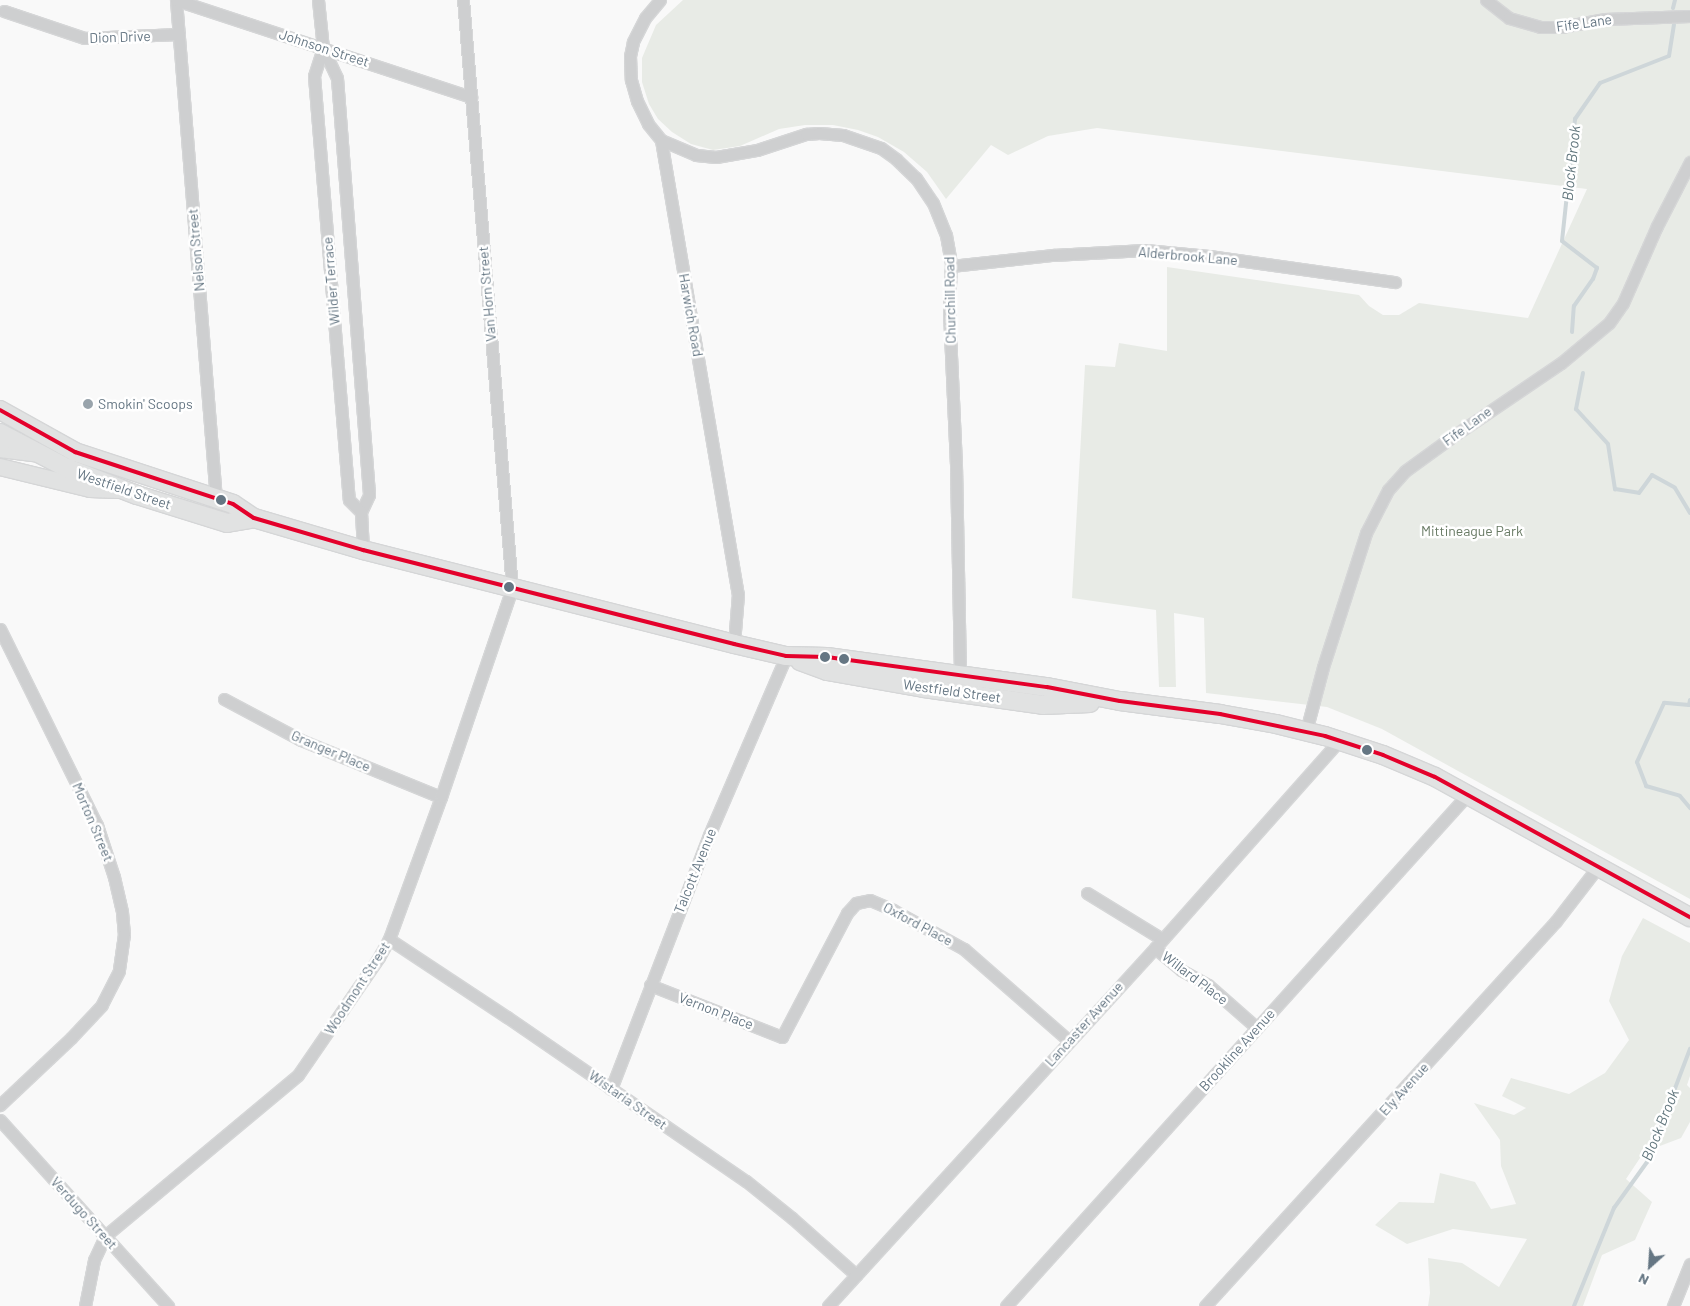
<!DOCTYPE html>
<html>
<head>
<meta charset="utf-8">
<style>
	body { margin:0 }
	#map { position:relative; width:1690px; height:1306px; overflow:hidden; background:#f9f9f9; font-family:Barlow,sans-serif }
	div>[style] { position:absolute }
	.green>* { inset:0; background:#e8ebe6 }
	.stream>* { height:4px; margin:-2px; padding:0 2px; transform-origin:2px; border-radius:2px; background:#ced6d9 }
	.roads { filter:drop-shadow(1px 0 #d5d6d7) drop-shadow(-1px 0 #d5d6d7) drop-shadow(0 1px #d5d6d7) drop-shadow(0 -1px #d5d6d7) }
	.minor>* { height:11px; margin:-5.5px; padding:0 5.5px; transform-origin:5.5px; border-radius:5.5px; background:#cecfd0 }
	.secondary>* { height:16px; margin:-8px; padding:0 8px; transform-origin:8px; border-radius:8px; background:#e1e2e2 }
	.primary>* { height:18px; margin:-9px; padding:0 9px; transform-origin:9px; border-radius:9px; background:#e1e2e2 }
	.bus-1>* { height:4px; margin:-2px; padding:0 2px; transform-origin:2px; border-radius:2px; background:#e4002b }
	.dots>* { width:14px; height:14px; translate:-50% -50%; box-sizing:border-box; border:2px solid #fff; border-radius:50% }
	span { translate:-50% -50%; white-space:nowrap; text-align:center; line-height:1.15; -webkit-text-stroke:5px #fff; paint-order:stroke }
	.street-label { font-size:14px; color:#657683 }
	.poi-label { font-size:14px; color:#657683 }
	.left { translate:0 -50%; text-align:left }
	.park-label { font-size:14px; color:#687a64 }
	.water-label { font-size:15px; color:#60757c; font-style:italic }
	.north { position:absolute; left:1625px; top:1241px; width:50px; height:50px; -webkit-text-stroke:4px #fff; paint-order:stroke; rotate:206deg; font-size:14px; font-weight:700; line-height:20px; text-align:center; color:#657683 }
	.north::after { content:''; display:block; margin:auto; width:18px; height:22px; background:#657683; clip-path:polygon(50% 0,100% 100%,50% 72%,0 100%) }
</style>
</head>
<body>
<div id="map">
	<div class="green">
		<i style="clip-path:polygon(683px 0,1690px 0,1690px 899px,1382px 729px,1327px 707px,1206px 693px,1204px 618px,1174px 613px,1176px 687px,1159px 687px,1156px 610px,1072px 598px,1085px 365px,1115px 367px,1119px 343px,1167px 351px,1167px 267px,1359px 295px,1369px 306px,1383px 315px,1399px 315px,1419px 303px,1528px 318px,1587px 189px,1097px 128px,1048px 136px,1008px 155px,991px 145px,946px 199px,927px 172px,904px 152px,878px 137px,858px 130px,833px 125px,805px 125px,779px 129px,740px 146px,713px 150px,691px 144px,672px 132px,658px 119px,649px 104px,642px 82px,642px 58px,656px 25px)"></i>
		<i style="clip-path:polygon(1643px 918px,1690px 943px,1690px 1076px,1687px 1085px,1690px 1088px,1690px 1122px,1681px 1138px,1644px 1152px,1626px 1179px,1652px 1202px,1635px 1240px,1602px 1255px,1583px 1306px,1428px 1306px,1430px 1293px,1428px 1258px,1462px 1263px,1499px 1287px,1527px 1239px,1453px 1229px,1407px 1244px,1375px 1225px,1399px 1202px,1434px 1203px,1440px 1173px,1475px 1182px,1491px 1209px,1516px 1204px,1501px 1166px,1500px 1140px,1474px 1103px,1514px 1115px,1526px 1108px,1502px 1096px,1511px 1078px,1569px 1094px,1605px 1073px,1629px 1040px,1609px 1001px,1622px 956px)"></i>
	</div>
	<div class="stream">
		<i style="left:1673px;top:8px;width:8px;rotate:-76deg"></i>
		<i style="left:1572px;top:332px;width:26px;rotate:-86deg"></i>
		<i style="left:1574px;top:306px;width:33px;rotate:-55deg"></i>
		<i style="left:1593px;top:279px;width:12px;rotate:-70deg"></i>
		<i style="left:1597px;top:268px;width:44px;rotate:-142.4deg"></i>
		<i style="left:1562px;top:241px;width:123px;rotate:-83.9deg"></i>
		<i style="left:1575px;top:119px;width:44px;rotate:-55.2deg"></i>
		<i style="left:1600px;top:83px;width:74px;rotate:-21.4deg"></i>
		<i style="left:1669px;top:56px;width:32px;rotate:-81deg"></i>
		<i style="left:1583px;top:373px;width:37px;rotate:101deg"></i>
		<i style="left:1576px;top:409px;width:47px;rotate:47.6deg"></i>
		<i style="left:1608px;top:444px;width:46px;rotate:81.2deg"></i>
		<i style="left:1615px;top:489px;width:24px;rotate:9deg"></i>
		<i style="left:1639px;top:493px;width:22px;rotate:-54deg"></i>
		<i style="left:1652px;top:475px;width:26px;rotate:29deg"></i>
		<i style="left:1675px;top:488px;width:29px;rotate:59deg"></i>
		<i style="left:1690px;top:700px;width:5px;rotate:101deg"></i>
		<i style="left:1689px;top:705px;width:25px;rotate:-175deg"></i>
		<i style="left:1664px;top:703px;width:65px;rotate:114.6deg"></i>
		<i style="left:1637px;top:762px;width:26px;rotate:69deg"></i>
		<i style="left:1646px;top:786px;width:35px;rotate:16deg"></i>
		<i style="left:1680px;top:796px;width:16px;rotate:50deg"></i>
		<i style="left:1574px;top:1306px;width:106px;rotate:-67.8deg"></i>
		<i style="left:1614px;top:1208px;width:57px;rotate:-54.3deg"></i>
		<i style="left:1647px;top:1162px;width:121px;rotate:-69.2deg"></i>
	</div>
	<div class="roads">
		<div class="minor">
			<i style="left:176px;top:0;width:501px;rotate:85.42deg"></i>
			<i style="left:176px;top:0;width:311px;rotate:18.2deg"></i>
			<i style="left:318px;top:0;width:48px;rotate:84.1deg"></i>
			<i style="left:323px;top:48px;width:33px;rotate:65deg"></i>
			<i style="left:337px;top:78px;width:418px;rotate:85.6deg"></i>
			<i style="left:369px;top:495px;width:19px;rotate:115deg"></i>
			<i style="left:361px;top:512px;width:38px;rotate:87deg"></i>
			<i style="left:660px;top:0;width:23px;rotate:130deg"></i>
			<i style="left:645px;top:18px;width:27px;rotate:117deg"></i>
			<i style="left:633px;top:42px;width:14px;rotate:102deg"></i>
			<i style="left:630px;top:56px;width:24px;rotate:88deg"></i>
			<i style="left:631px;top:80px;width:22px;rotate:74deg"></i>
			<i style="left:637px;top:101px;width:25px;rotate:64deg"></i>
			<i style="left:648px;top:124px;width:21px;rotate:51deg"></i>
			<i style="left:661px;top:140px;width:460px;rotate:80.4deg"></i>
			<i style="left:738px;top:594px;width:50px;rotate:94.6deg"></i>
			<i style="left:1486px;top:0;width:29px;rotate:38deg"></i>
			<i style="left:1509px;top:18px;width:32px;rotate:16deg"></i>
			<i style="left:1540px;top:27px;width:21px"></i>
			<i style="left:1561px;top:27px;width:45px;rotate:-10.3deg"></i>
			<i style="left:1605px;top:19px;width:85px;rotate:-2deg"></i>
			<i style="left:4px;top:11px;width:84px;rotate:18.6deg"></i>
			<i style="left:84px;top:38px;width:95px;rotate:-2.4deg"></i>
			<i style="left:323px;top:48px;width:29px;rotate:108deg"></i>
			<i style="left:314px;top:76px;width:425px;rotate:85.3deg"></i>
			<i style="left:349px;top:500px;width:17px;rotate:45deg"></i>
			<i style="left:661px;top:140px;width:38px;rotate:23deg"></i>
			<i style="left:696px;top:155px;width:20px;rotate:6deg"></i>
			<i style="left:716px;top:157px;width:42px;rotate:-9.7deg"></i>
			<i style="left:757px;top:150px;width:52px;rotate:-18.1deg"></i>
			<i style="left:806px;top:134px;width:13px;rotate:-4deg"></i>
			<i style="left:819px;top:133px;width:24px;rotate:5deg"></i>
			<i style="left:843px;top:135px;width:40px;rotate:18.9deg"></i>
			<i style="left:881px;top:148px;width:19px;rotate:36deg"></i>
			<i style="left:896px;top:159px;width:28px;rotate:44deg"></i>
			<i style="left:916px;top:178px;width:30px;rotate:56deg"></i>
			<i style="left:933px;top:203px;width:35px;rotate:68deg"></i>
			<i style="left:946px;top:235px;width:28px;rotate:80deg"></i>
			<i style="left:951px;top:263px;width:48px;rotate:92.4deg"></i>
			<i style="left:949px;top:311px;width:154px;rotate:87.4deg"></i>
			<i style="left:956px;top:465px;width:216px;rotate:88.9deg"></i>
			<i style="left:951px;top:266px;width:103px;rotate:-6.2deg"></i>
			<i style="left:1053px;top:255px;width:92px;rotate:-3.1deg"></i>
			<i style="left:1145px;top:250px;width:64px;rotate:5.4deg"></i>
			<i style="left:1209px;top:256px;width:188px;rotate:8deg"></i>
			<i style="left:0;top:629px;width:219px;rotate:63.7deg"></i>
			<i style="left:97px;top:825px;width:55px;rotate:71.9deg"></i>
			<i style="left:114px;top:877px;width:36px;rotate:77deg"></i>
			<i style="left:122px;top:912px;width:22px;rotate:85deg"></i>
			<i style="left:124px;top:934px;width:37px;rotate:98deg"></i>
			<i style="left:119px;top:971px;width:38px;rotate:117deg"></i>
			<i style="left:102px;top:1005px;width:45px;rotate:133.2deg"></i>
			<i style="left:71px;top:1038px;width:98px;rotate:136.7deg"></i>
			<i style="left:224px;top:699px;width:87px;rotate:28deg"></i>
			<i style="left:301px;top:740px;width:151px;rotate:22.2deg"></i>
			<i style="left:1306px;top:731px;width:66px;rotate:-75.1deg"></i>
			<i style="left:1323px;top:667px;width:141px;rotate:-72.2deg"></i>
			<i style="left:1366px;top:533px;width:48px;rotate:-62.9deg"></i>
			<i style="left:1388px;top:490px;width:25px;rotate:-48deg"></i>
			<i style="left:1405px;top:471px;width:54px;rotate:-36deg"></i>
			<i style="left:1449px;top:439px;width:135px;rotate:-34.2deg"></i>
			<i style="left:1561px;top:363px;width:62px;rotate:-39.8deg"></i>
			<i style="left:1609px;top:323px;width:24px;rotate:-55deg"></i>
			<i style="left:1623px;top:303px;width:84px;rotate:-66.2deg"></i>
			<i style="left:1657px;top:226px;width:72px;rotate:-62.7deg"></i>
			<i style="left:1087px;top:893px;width:88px;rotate:31.5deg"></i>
			<i style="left:389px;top:939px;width:141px;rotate:33.5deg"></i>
			<i style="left:507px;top:1017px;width:290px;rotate:34.5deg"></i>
			<i style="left:746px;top:1181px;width:59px;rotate:38.8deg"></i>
			<i style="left:792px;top:1218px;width:86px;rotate:41.7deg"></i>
			<i style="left:1155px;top:948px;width:34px;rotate:40deg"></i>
			<i style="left:1181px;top:970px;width:31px;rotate:29deg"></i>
			<i style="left:1208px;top:985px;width:65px;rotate:41.3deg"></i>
			<i style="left:650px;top:985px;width:142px;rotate:21.5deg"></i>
			<i style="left:782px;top:1037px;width:140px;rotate:-62.3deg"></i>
			<i style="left:847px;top:913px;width:13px;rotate:-48deg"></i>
			<i style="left:856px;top:903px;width:14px;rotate:-12deg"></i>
			<i style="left:870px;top:900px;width:25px;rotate:23deg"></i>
			<i style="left:893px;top:910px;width:81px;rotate:28.8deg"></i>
			<i style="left:964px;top:949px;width:140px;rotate:41.2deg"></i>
			<i style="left:611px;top:1089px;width:272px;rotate:-68.9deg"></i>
			<i style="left:709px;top:835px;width:195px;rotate:-66.7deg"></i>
			<i style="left:0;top:1120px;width:251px;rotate:47.9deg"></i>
			<i style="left:85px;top:1306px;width:47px;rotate:-78.9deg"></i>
			<i style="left:94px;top:1260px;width:26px;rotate:-65deg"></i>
			<i style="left:105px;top:1236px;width:251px;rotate:-39.8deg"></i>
			<i style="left:298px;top:1075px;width:143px;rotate:-55.5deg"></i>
			<i style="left:379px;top:957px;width:21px;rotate:-61deg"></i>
			<i style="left:389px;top:939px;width:151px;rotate:-69.9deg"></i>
			<i style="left:441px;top:797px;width:221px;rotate:-71.2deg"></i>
			<i style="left:512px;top:588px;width:590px;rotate:-94.76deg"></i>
			<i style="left:828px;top:1306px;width:485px;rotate:-47.6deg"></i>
			<i style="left:1155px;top:948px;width:277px;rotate:-48.4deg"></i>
			<i style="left:1006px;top:1306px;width:690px;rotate:-47.94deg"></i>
			<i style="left:1205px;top:1306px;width:521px;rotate:-47.64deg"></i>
			<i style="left:1556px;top:921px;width:67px;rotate:-52.3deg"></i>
			<i style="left:1673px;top:1306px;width:45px;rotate:-68deg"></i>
		</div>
		<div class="secondary">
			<i style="left:0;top:449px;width:35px;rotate:7deg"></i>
			<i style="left:0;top:467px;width:93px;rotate:13.7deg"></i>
			<i style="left:90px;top:489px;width:28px;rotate:2deg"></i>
		</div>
		<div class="primary">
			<i style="left:0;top:410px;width:86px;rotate:29.2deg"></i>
			<i style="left:75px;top:452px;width:166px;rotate:18.2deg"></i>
			<i style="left:233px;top:504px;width:25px;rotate:34deg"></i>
			<i style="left:254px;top:518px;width:114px;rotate:16.4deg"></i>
			<i style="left:363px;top:550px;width:383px;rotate:14.2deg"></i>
			<i style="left:734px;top:644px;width:53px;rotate:13deg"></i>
			<i style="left:786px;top:656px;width:41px;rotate:1.4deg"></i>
			<i style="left:827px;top:657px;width:222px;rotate:7.8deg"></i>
			<i style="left:1047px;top:687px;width:74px;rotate:10.9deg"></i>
			<i style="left:1120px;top:701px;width:101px;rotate:7.4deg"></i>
			<i style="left:1220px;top:714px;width:57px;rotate:10.1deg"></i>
			<i style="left:1276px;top:724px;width:50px;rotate:13.8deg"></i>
			<i style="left:1325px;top:736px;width:61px;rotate:18.1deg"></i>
			<i style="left:1383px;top:755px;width:56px;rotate:22.9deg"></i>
			<i style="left:1435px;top:777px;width:291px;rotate:28.8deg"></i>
			<i style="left:0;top:433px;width:76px;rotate:27.6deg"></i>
			<i style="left:67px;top:468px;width:75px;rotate:21.1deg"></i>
			<i style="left:137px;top:495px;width:94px;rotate:17.3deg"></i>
			<i style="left:227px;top:523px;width:27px;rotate:-10deg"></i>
			<i style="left:800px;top:661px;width:29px;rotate:20deg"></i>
			<i style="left:827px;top:671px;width:98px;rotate:9.9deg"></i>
			<i style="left:924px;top:688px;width:120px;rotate:8.1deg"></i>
			<i style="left:1043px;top:705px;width:47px;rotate:-2.4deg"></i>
		</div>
	</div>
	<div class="bus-1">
		<i style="left:0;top:410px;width:86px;rotate:29.2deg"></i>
		<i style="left:75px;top:452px;width:166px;rotate:18.2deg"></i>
		<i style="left:233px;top:504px;width:25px;rotate:34deg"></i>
		<i style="left:254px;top:518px;width:114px;rotate:16.4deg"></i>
		<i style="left:363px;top:550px;width:383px;rotate:14.2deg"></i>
		<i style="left:734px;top:644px;width:53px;rotate:13deg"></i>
		<i style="left:786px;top:656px;width:41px;rotate:1.4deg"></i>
		<i style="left:827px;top:657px;width:222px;rotate:7.8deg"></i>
		<i style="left:1047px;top:687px;width:74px;rotate:10.9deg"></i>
		<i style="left:1120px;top:701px;width:101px;rotate:7.4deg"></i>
		<i style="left:1220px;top:714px;width:107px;rotate:11.8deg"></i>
		<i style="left:1325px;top:736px;width:61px;rotate:18.1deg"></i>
		<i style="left:1383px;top:755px;width:56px;rotate:22.9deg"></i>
		<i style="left:1435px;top:777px;width:291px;rotate:28.8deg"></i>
	</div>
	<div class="dots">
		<i style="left:88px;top:404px;background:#99a4ac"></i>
		<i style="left:221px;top:500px;background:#657683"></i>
		<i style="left:509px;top:587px;background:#657683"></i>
		<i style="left:825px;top:657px;background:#657683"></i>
		<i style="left:844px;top:659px;background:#657683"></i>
		<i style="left:1367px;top:750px;background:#657683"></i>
	</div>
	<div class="street-label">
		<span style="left:1584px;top:23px;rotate:-8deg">Fife Lane</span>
		<span style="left:120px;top:37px;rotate:-2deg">Dion Drive</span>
		<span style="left:324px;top:48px;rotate:18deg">Johnson Street</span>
		<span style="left:196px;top:250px;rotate:-95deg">Nelson Street</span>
		<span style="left:1188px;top:256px;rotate:5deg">Alderbrook Lane</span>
		<span style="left:331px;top:281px;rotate:-95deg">Wilder Terrace</span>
		<span style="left:487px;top:294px;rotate:-95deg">Van Horn Street</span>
		<span style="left:950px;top:300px;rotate:-91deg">Churchill Road</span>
		<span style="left:691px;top:315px;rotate:80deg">Harwich Road</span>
		<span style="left:1467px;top:426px;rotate:-36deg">Fife Lane</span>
		<span style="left:124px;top:489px;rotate:19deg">Westfield Street</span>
		<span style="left:952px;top:691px;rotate:8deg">Westfield Street</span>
		<span style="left:331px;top:751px;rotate:23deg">Granger Place</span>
		<span style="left:93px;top:822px;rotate:67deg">Morton Street</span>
		<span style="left:695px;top:871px;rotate:-68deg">Talcott Avenue</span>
		<span style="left:918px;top:924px;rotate:28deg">Oxford Place</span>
		<span style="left:1195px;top:978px;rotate:37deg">Willard Place</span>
		<span style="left:357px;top:988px;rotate:-57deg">Woodmont Street</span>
		<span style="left:716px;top:1011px;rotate:21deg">Vernon Place</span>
		<span style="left:1084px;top:1024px;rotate:-48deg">Lancaster Avenue</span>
		<span style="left:1237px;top:1050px;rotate:-48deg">Brookline Avenue</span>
		<span style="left:1404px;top:1089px;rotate:-48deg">Ely Avenue</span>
		<span style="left:628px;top:1100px;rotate:35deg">Wistaria Street</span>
		<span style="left:84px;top:1213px;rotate:48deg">Verdugo Street</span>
	</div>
	<div class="poi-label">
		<span class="left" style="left:98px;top:404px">Smokin' Scoops</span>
	</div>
	<div class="park-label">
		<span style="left:1472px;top:531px">Mittineague Park</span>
	</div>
	<div class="water-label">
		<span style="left:1571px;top:163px;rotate:-84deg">Block Brook</span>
		<span style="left:1660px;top:1125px;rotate:-68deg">Block Brook</span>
	</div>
	<div class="north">N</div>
</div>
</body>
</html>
